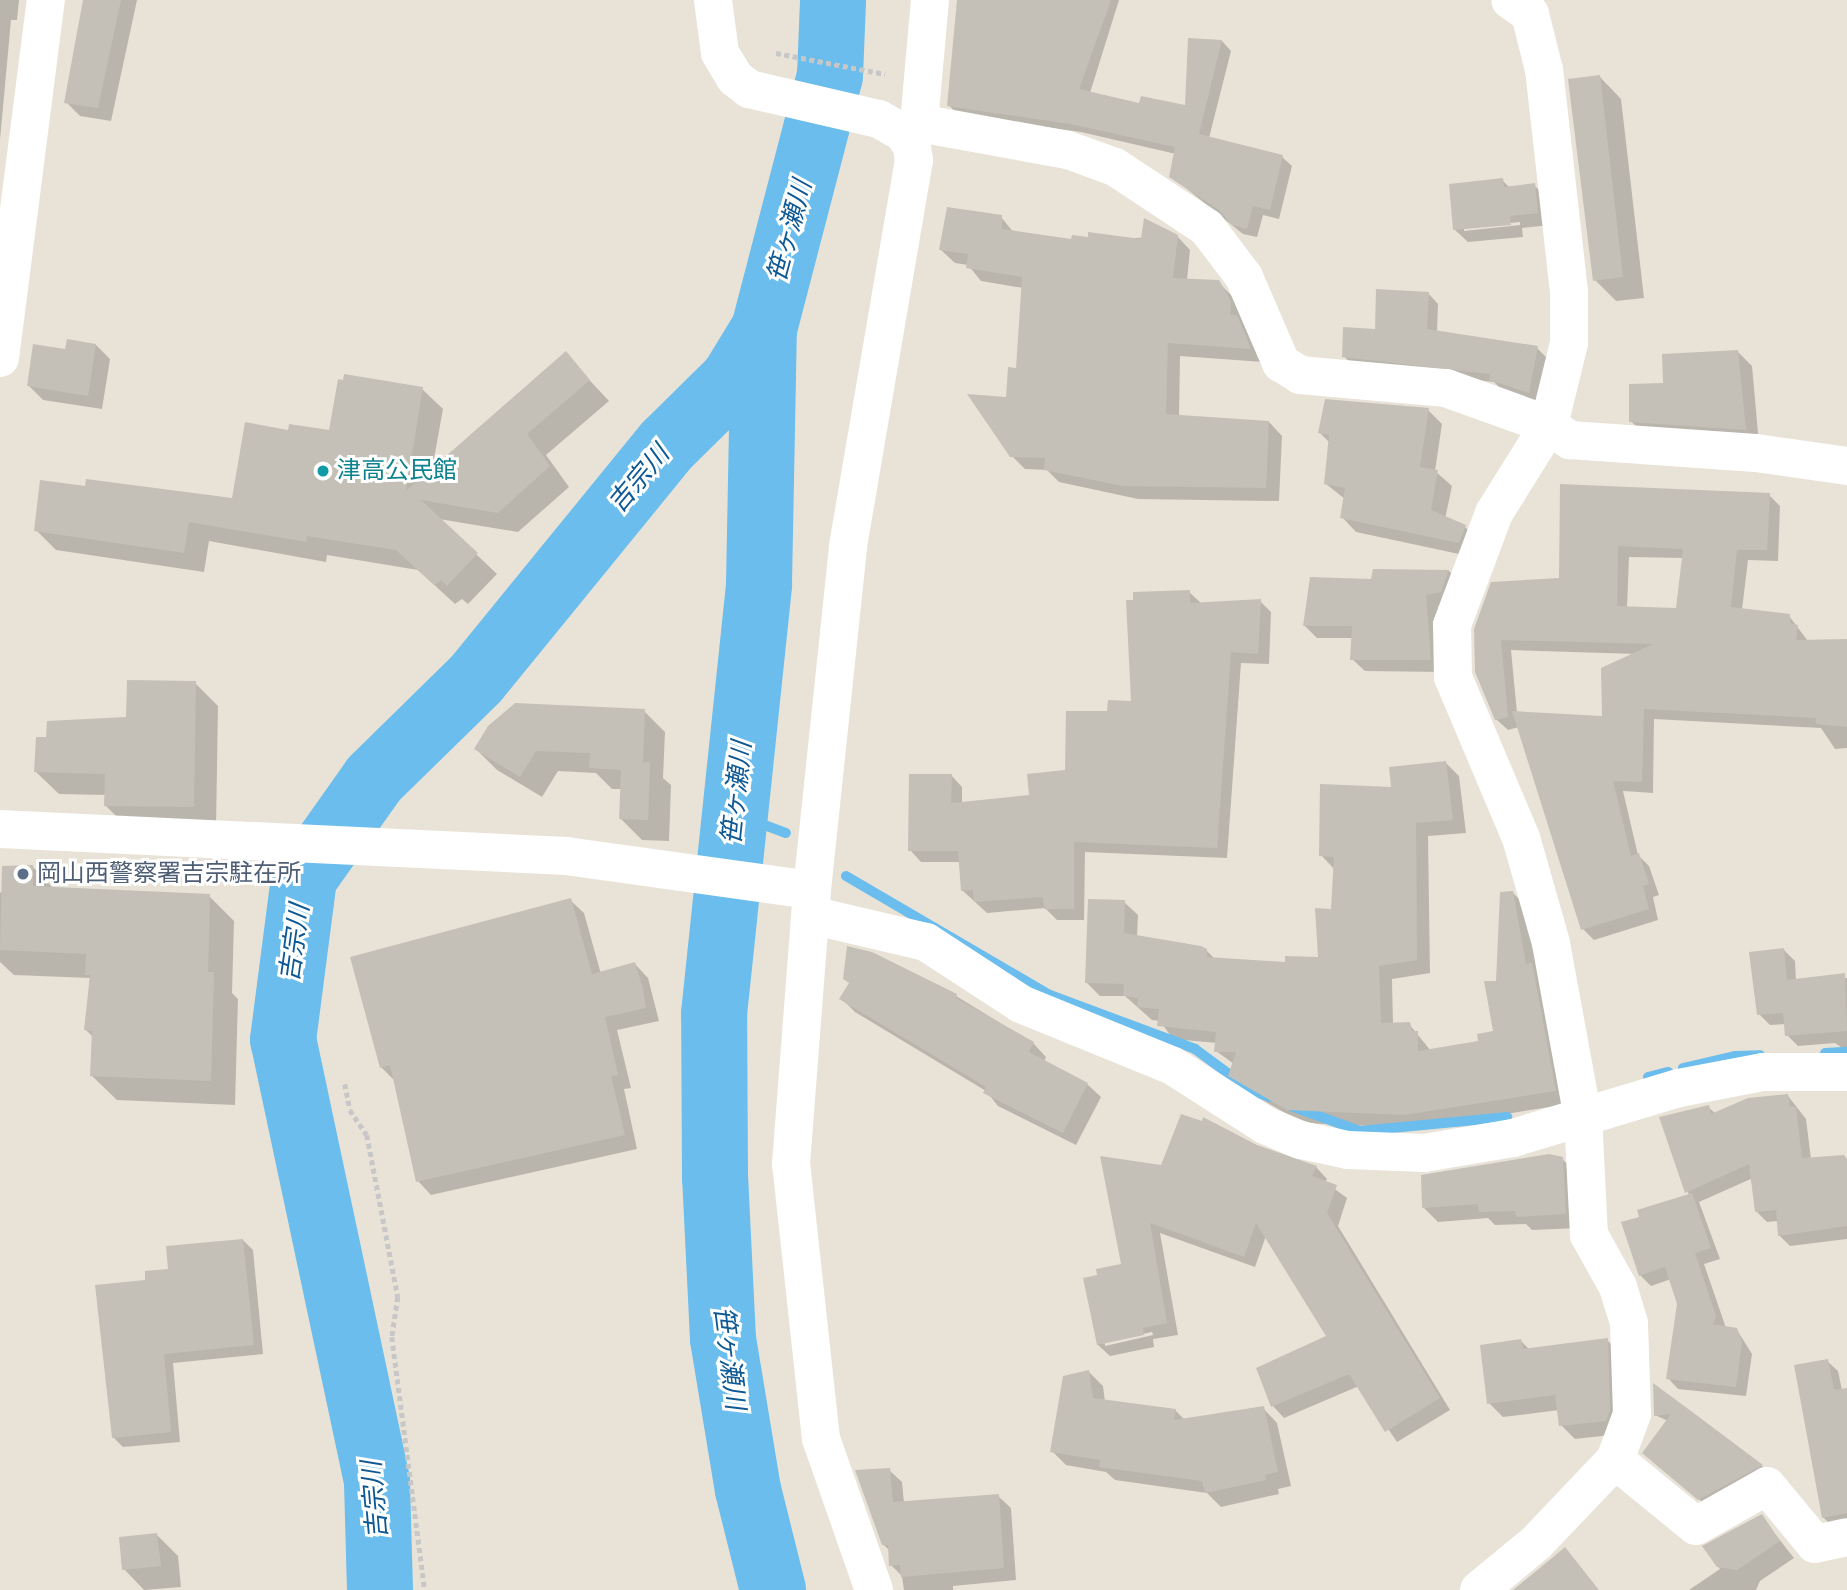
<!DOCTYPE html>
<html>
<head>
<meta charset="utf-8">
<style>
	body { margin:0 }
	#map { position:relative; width:1847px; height:1590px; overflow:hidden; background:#e9e3d7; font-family:"Work Sans","Noto Sans JP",sans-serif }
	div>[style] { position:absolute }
	.shadow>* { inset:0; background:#0003 }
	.stream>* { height:10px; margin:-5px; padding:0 5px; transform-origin:5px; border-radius:5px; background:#6abdec }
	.river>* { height:66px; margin:-33px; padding:0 33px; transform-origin:33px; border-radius:33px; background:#6abdec }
	.building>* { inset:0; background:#c4c0b8 }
	.path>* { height:4.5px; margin-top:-2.25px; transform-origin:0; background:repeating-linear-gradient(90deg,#c7c7c7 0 5px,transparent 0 8.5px) }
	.minor>* { height:38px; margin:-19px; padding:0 19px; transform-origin:19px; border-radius:19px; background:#fff }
	.tertiary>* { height:38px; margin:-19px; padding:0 19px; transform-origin:19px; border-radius:19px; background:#fff }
	.dots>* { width:19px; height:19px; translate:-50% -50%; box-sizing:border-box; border:4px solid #fff; border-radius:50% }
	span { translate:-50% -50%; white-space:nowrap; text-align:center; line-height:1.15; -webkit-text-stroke:6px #fff; paint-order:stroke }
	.culture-label { font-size:24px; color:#0d838f }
	.left { translate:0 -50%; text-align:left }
	.service-label { font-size:24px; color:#4e5e75 }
	.water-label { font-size:26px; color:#0e5893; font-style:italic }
</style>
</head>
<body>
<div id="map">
	<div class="shadow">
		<i style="clip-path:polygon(0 0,19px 0,17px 20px,11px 20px,0 140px)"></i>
		<i style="clip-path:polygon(85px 0,137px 0,111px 121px,80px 116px,66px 102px)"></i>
		<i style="clip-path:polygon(959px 0,1119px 0,1090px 93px,1140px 105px,1187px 108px,1189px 40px,1222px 41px,1231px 51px,1209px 138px,1282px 157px,1292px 166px,1279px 219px,1263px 215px,1257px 237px,1243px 234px,1171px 176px,1176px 154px,1081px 132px,958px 115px,949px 105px)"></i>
		<i style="clip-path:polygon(1600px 77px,1621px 99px,1644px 298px,1616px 301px,1595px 280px)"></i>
		<i style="clip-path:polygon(evenodd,1502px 180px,1510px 188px,1534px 185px,1547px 198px,1550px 225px,1522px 228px,1523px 237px,1468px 242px,1455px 230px,1502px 180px,1520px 222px,1520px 225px,1464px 231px,1464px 228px,1520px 222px)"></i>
		<i style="clip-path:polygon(1001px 217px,1014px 233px,1072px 241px,1177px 236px,1190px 250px,1187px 280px,1218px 282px,1232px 296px,1263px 362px,1180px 356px,1179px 417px,1269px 422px,1282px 436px,1279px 501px,1138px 499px,1059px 482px,1047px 470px,1025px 469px,1011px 455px,1008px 399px,1018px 370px,1023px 288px,981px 281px,968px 265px,955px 263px,941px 250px)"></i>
		<i style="clip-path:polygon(1428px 293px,1438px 304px,1437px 332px,1537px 348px,1547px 358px,1540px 403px,1502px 390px,1494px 382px,1354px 367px,1344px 356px)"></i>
		<i style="clip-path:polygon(96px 345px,110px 359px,102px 409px,43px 400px,28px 385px,67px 351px)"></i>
		<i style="clip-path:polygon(1738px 352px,1752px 366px,1759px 444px,1645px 436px,1631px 421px,1664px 385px)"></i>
		<i style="clip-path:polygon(565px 354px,609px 401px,546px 455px,569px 487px,518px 532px,439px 519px,497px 574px,468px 604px,462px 599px,455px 604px,418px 570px,327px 555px,326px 562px,209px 541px,204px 572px,56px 550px,36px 530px,86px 488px,233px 500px,290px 432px,331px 432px,422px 389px,443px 409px,432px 470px)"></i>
		<i style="clip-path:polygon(1428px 410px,1442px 424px,1435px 471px,1452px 486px,1445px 519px,1465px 527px,1479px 541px,1473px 557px,1356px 532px,1342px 517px,1345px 499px,1326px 484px,1330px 443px,1320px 433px)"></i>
		<i style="clip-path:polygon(evenodd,1561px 486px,1769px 495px,1780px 506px,1778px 561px,1748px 560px,1742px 610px,1789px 616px,1808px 641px,1847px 641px,1847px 748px,1835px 749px,1821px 728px,1654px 719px,1653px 793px,1623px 791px,1638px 855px,1649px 866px,1659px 895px,1653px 897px,1658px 920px,1594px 940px,1583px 929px,1519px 727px,1508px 730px,1496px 719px,1476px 629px,1561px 580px,1561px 486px,1629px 557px,1683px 558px,1677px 610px,1627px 608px,1629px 557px,1561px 486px,1511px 650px,1637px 654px,1604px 718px,1517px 713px,1511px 650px)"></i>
		<i style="clip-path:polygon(1374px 571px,1449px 571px,1461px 583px,1453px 604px,1438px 607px,1442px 672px,1365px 671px,1352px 659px,1353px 638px,1317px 638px,1304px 625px,1373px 581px)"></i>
		<i style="clip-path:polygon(1189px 592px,1201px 603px,1260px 601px,1271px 612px,1269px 664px,1241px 663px,1227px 858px,1085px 852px,1084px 920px,1057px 920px,1045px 908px,987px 913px,962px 890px,960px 862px,921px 862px,910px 850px,951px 775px,962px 787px,962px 804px,1031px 797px,1067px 772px,1109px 713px,1133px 703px)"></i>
		<i style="clip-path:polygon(195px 683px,218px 706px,216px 829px,128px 828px,106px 806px,106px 795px,59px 794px,36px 772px,48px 739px,128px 718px)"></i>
		<i style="clip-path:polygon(644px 711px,665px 732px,663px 778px,671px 785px,669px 841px,642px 840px,621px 819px,622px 789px,612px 789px,596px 773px,558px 771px,542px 797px,497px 770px,476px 749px)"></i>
		<i style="clip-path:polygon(1446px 763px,1459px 776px,1466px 833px,1428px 836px,1430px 973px,1392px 979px,1393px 1024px,1409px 1024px,1431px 1051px,1480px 1042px,1495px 1033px,1498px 983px,1513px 893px,1526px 906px,1568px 1104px,1418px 1128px,1302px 1123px,1244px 1089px,1230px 1075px,1234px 1064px,1216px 1051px,1217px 1043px,1173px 1039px,1160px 1021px,1152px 1020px,1125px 996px,1100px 996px,1086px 982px,1124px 902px,1138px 915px,1137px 937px,1206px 950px,1215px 959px,1287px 963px,1319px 958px,1333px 911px,1335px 870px,1321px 855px,1393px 788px)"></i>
		<i style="clip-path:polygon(33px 867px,54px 889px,209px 896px,234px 921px,232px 993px,238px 999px,235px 1105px,117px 1100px,92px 1076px,93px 1037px,86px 1030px,90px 978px,14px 975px,0 962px,0 893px)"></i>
		<i style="clip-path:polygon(570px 900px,584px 913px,601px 974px,635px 964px,648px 978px,659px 1021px,617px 1030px,631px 1088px,624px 1089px,637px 1149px,431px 1195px,418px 1181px,395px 1081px,381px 1067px)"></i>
		<i style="clip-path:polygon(1784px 950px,1795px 961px,1796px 981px,1847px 978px,1847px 1051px,1835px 1043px,1798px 1046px,1787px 1035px,1786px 1024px,1770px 1025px,1759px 1014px)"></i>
		<i style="clip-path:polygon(956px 996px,1033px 1043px,1046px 1057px,1044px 1062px,1087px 1084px,1101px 1097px,1076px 1145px,998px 1106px,986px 1091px,855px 1012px,841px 998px)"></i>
		<i style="clip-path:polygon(1788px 1096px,1806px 1119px,1811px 1159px,1847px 1160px,1847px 1239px,1790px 1246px,1779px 1235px,1778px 1221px,1767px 1222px,1756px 1211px,1753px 1178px,1699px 1202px,1720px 1259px,1704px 1264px,1726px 1328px,1737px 1330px,1752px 1354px,1746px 1396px,1678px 1389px,1668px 1378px,1679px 1304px,1671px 1279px,1651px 1286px,1640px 1275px,1641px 1218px,1689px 1195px,1661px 1118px,1708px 1107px,1716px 1114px)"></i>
		<i style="clip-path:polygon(evenodd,1256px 1147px,1316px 1167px,1327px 1179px,1325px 1182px,1347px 1198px,1338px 1226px,1450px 1410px,1397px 1442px,1359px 1386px,1284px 1418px,1273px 1406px,1259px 1369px,1328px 1337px,1266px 1236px,1255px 1267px,1160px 1233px,1178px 1335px,1153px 1339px,1154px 1347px,1110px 1356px,1098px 1345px,1099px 1277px,1123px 1265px,1162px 1167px,1256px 1147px,1152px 1332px,1153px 1335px,1105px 1346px,1105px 1342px,1152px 1332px)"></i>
		<i style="clip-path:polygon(1562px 1159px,1577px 1173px,1579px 1228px,1532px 1230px,1526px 1224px,1495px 1225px,1488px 1218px,1438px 1222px,1424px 1208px)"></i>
		<i style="clip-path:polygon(243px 1240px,253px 1250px,263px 1354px,173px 1363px,180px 1442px,123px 1447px,113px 1437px,147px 1282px)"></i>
		<i style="clip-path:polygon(1607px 1340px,1621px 1354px,1620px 1434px,1575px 1439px,1561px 1425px,1559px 1410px,1503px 1417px,1489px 1403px,1521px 1341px,1530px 1350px)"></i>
		<i style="clip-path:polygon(1827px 1361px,1838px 1371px,1842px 1390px,1847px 1389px,1847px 1525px,1834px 1528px,1823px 1517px)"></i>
		<i style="clip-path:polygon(1089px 1372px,1103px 1386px,1105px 1402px,1175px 1410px,1185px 1420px,1263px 1408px,1277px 1423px,1291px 1486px,1278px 1489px,1279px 1494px,1221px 1507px,1207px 1493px,1115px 1480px,1106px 1472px,1066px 1465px,1052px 1451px)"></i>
		<i style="clip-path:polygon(1655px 1387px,1762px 1466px,1768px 1472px,1706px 1505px,1651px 1460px,1668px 1421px,1655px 1415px)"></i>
		<i style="clip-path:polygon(889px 1470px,902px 1482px,904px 1503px,998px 1496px,1011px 1508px,1016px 1580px,953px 1586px,953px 1590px,904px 1590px,902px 1576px,891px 1565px,890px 1551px,883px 1544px)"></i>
		<i style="clip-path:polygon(1761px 1516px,1794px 1558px,1760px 1581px,1756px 1590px,1689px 1590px,1720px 1569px,1705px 1547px)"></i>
		<i style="clip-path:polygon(157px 1535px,178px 1556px,181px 1587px,144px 1590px,124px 1569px)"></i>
	</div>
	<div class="stream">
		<i style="left:737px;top:815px;width:52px;rotate:20.2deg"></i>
		<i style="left:846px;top:876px;width:236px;rotate:30.3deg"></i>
		<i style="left:1050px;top:995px;width:155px;rotate:20.4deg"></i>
		<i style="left:1195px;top:1049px;width:71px;rotate:36.4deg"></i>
		<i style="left:1252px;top:1091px;width:18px;rotate:19deg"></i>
		<i style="left:1825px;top:1053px;width:22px;rotate:-3deg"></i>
		<i style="left:1683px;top:1068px;width:53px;rotate:-13deg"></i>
		<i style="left:1735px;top:1056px;width:25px;rotate:-2deg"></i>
		<i style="left:1648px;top:1077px;width:21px;rotate:-14deg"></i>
		<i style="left:1291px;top:1106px;width:73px;rotate:19.9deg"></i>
		<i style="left:1360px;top:1131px;width:148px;rotate:-5.4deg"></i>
	</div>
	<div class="river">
		<i style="left:380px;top:1590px;width:109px;rotate:-91.6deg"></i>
		<i style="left:377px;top:1481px;width:451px;rotate:-102deg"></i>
		<i style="left:283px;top:1040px;width:163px;rotate:-82.6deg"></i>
		<i style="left:304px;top:878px;width:121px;rotate:-54.7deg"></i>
		<i style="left:374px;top:779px;width:143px;rotate:-44.4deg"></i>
		<i style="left:476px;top:679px;width:303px;rotate:-50.8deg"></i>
		<i style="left:668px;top:444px;width:91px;rotate:-44.6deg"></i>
		<i style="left:733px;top:380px;width:60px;rotate:-58.7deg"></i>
		<i style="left:773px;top:1590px;width:103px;rotate:-104deg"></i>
		<i style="left:748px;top:1490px;width:153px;rotate:-99.4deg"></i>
		<i style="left:723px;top:1339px;width:161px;rotate:-92.8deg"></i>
		<i style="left:715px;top:1178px;width:164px;rotate:-90.3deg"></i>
		<i style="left:714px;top:1014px;width:432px;rotate:-84deg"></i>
		<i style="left:759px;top:584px;width:255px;rotate:-88.9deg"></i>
		<i style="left:764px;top:329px;width:261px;rotate:-75.4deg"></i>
		<i style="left:830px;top:76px;width:76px;rotate:-87.7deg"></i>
	</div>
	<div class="building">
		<i style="clip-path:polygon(83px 0,121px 0,98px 108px,64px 103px)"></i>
		<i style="clip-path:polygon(957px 0,1111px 0,1079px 89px,1139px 103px,1141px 96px,1185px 105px,1188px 38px,1222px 40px,1199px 134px,1283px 155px,1270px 210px,1253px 206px,1247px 229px,1232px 225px,1219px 210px,1169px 177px,1175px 147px,1070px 124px,947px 106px)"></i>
		<i style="clip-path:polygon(1600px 75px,1623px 277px,1593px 281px,1568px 79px)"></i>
		<i style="clip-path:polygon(1503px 178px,1504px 187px,1535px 183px,1538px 213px,1510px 216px,1511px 225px,1453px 230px,1449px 184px)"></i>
		<i style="clip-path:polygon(947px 207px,1002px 215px,1002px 229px,1071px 239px,1072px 235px,1088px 237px,1088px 232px,1141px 239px,1144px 218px,1178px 235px,1173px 278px,1219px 280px,1231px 301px,1230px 315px,1237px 315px,1251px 349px,1168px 343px,1166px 414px,1269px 421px,1266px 488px,1123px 486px,1044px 470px,1045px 458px,1010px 457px,967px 394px,1006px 397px,1008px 367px,1016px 368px,1022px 277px,966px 268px,968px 254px,939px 250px)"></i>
		<i style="clip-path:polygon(1376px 289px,1429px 292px,1427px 329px,1538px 346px,1529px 393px,1489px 380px,1490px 374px,1342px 357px,1343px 327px,1375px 329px)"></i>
		<i style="clip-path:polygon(67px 339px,96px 344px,88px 396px,27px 386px,33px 344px,65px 349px)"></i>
		<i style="clip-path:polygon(1738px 350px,1746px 430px,1629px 422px,1629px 384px,1663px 383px,1662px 354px)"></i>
		<i style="clip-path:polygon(566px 351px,590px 380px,527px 434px,550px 466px,498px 513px,421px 500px,478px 553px,447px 586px,441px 580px,434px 585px,396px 550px,307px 536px,306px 542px,189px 522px,184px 553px,34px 531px,40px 480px,85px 486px,86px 479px,232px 498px,245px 422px,288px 430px,289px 424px,329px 430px,338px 379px,343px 380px,344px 374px,423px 387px,406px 491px)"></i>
		<i style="clip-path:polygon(1325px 399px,1429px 408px,1420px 467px,1438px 470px,1431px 510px,1466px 525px,1459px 543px,1340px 518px,1345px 488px,1324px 484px,1329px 435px,1318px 433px)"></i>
		<i style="clip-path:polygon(evenodd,1560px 484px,1770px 493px,1767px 550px,1737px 550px,1731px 607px,1790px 614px,1790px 623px,1798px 625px,1796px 640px,1847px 639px,1847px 727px,1816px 724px,1816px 718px,1644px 709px,1642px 782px,1613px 781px,1631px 856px,1639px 853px,1649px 884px,1643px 886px,1649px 909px,1581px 930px,1512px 711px,1602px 716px,1601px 668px,1653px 644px,1501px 640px,1508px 717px,1495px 720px,1475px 672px,1474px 629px,1491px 582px,1559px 578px,1560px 484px,1618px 546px,1683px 549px,1676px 608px,1617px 606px,1618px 546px)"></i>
		<i style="clip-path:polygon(1373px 569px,1449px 570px,1441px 592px,1426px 595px,1431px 660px,1350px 660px,1352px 626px,1303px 626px,1310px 577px,1371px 579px)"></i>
		<i style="clip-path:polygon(1190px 590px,1190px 603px,1261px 599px,1258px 654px,1231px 652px,1217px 848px,1074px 842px,1074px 909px,1044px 909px,1043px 897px,974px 902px,973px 890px,961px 891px,958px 851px,908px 851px,909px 774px,952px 774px,951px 803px,1029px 795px,1027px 774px,1065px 770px,1066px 711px,1107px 711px,1108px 700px,1131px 701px,1126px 600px,1133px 600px,1133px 592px)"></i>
		<i style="clip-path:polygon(127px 680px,196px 681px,194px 807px,104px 806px,105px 774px,34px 772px,36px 737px,46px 737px,47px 721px,126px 717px)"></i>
		<i style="clip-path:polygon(515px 703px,645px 709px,643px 762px,650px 762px,648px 820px,619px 819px,621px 770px,589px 768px,590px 753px,536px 751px,520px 777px,474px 749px,488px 726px)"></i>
		<i style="clip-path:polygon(1446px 761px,1453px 820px,1416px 823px,1417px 960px,1379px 966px,1381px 1023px,1410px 1022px,1412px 1031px,1418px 1031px,1418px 1051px,1478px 1041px,1477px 1034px,1493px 1031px,1484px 981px,1496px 981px,1500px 892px,1513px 891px,1526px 964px,1532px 963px,1556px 1091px,1404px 1115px,1287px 1110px,1228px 1076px,1236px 1052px,1214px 1052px,1216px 1032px,1157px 1026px,1159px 1009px,1137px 1007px,1138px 998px,1123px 996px,1124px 984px,1085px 983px,1088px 899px,1125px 900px,1124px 933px,1201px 946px,1207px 949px,1207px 957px,1285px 962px,1285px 956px,1318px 957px,1315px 908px,1331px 909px,1334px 857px,1319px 856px,1320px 784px,1391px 787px,1389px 767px)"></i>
		<i style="clip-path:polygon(33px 865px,33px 886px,210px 894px,208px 972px,214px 972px,211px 1081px,90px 1076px,92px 1031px,84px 1030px,90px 975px,85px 975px,86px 954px,0 950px,2px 866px)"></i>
		<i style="clip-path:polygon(571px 898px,592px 974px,635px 962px,643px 989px,646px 1008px,605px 1017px,618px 1075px,611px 1076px,625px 1135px,416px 1182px,390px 1065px,380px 1068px,350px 957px)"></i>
		<i style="clip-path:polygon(847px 946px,872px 952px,957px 994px,956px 998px,1034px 1042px,1029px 1052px,1088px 1083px,1063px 1133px,983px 1093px,986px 1087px,839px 999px,849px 983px,843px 979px)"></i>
		<i style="clip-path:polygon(1784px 948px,1787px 980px,1845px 973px,1847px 1031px,1785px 1036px,1783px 1013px,1757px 1015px,1749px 952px)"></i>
		<i style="clip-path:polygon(1788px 1094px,1790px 1106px,1796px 1107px,1802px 1158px,1844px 1155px,1847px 1159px,1847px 1226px,1778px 1236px,1776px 1210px,1755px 1212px,1749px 1164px,1685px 1193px,1659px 1117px,1709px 1105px,1711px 1114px,1748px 1098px)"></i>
		<i style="clip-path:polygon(1181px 1114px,1202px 1121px,1203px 1117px,1257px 1145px,1317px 1166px,1312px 1176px,1337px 1185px,1327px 1213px,1440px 1398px,1385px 1432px,1349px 1374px,1271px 1407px,1256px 1368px,1326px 1336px,1256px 1223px,1244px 1257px,1150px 1223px,1167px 1323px,1143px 1328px,1144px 1335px,1097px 1345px,1083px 1278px,1097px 1275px,1096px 1269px,1121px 1264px,1100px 1156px,1161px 1165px)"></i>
		<i style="clip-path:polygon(1549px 1154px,1563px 1157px,1566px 1214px,1516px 1217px,1515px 1211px,1479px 1212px,1478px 1204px,1422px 1208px,1421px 1175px)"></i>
		<i style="clip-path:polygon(1692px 1193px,1711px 1248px,1695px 1253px,1716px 1316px,1713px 1324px,1737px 1328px,1742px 1342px,1736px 1387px,1666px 1379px,1677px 1304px,1665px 1267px,1639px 1276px,1621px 1222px,1639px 1217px,1637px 1210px)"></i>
		<i style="clip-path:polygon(243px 1239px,254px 1345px,164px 1354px,171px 1432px,112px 1438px,95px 1285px,145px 1280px,145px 1271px,168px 1269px,166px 1246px)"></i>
		<i style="clip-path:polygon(1608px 1338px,1610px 1410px,1606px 1421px,1559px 1426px,1555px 1395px,1487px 1404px,1480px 1345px,1521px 1339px,1523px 1349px)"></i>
		<i style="clip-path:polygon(1828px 1359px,1834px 1390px,1847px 1388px,1847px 1513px,1822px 1518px,1794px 1365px)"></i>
		<i style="clip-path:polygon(1089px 1370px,1093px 1398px,1176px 1409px,1174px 1420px,1264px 1406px,1278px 1472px,1265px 1475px,1266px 1480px,1205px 1493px,1202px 1481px,1099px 1467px,1100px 1460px,1050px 1452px,1063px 1376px)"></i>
		<i style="clip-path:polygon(1653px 1383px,1691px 1411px,1763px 1465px,1698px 1500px,1642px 1453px,1671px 1414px,1654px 1416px)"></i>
		<i style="clip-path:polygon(890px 1468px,893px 1502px,999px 1494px,1004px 1568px,901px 1577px,900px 1565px,889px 1566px,888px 1545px,882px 1545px,855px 1470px)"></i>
		<i style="clip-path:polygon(1762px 1514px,1780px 1541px,1737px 1570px,1717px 1567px,1702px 1546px)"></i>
		<i style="clip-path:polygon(157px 1533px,161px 1566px,122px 1570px,119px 1537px)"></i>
		<i style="clip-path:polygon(1565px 1547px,1599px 1590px,1513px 1590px,1552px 1558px)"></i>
	</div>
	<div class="path">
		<i style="left:776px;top:53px;width:111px;rotate:10.9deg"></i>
		<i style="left:345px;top:1084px;width:26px;rotate:79deg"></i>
		<i style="left:350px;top:1110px;width:30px;rotate:56deg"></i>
		<i style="left:367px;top:1135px;width:165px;rotate:79.2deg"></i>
		<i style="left:398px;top:1297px;width:40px;rotate:98.5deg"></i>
		<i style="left:392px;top:1337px;width:255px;rotate:82.6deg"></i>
	</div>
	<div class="minor">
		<i style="left:919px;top:123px;width:151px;rotate:10.3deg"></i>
		<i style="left:1068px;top:150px;width:50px;rotate:19.9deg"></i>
		<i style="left:1115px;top:167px;width:110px;rotate:33.5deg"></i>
		<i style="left:1207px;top:228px;width:61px;rotate:52.9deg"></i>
		<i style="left:1244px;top:277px;width:94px;rotate:66.7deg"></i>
		<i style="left:1281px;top:363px;width:22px;rotate:32deg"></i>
		<i style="left:1300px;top:375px;width:147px;rotate:5.1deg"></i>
		<i style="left:1446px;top:388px;width:109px;rotate:19.8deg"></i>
		<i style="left:1549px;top:425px;width:26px;rotate:36deg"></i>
		<i style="left:1570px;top:440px;width:186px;rotate:4deg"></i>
		<i style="left:1756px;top:453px;width:92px;rotate:8.1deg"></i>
		<i style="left:0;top:829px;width:567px;rotate:2.73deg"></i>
		<i style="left:566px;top:856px;width:248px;rotate:7.9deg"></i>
		<i style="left:811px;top:915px;width:118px;rotate:13.2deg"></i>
		<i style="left:926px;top:942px;width:113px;rotate:33.1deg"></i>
		<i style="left:1021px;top:1004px;width:164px;rotate:22.2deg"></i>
		<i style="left:1173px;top:1066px;width:109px;rotate:32.7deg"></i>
		<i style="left:1265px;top:1125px;width:39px;rotate:23deg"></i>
		<i style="left:1301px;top:1140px;width:48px;rotate:12deg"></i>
		<i style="left:1348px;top:1150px;width:76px;rotate:2.3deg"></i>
		<i style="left:1424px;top:1153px;width:90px;rotate:-9.6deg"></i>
		<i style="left:1513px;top:1138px;width:173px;rotate:-16.8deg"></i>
		<i style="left:1679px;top:1088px;width:86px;rotate:-10.8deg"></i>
		<i style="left:1763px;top:1072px;width:84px"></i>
		<i style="left:1615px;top:1460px;width:104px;rotate:39.2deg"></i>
		<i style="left:1696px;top:1526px;width:81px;rotate:-29.4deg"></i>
		<i style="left:1767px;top:1486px;width:75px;rotate:50.4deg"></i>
		<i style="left:1815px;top:1544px;width:33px;rotate:-12deg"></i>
		<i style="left:874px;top:1590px;width:160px;rotate:-109.3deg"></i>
		<i style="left:821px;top:1439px;width:277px;rotate:-96.2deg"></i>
		<i style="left:791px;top:1164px;width:275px;rotate:-85.6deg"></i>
		<i style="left:812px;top:890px;width:346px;rotate:-84deg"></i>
		<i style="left:848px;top:546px;width:391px;rotate:-80.3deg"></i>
		<i style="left:914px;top:161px;width:15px;rotate:-98deg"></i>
		<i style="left:912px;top:146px;width:16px;rotate:-125deg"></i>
		<i style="left:903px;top:133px;width:19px;rotate:-32deg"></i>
		<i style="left:919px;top:123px;width:123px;rotate:-84.9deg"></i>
		<i style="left:1479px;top:1590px;width:74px;rotate:-39.5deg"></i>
		<i style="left:1536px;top:1543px;width:115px;rotate:-46.4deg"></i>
		<i style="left:1615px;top:1460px;width:49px;rotate:-69.7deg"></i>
		<i style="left:1632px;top:1414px;width:91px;rotate:-91.9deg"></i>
		<i style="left:1629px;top:1323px;width:38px;rotate:-107deg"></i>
		<i style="left:1618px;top:1287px;width:60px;rotate:-119.1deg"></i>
		<i style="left:1589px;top:1235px;width:117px;rotate:-92.9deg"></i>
		<i style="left:1583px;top:1118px;width:178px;rotate:-100.4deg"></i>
		<i style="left:1551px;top:943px;width:109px;rotate:-105.9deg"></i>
		<i style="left:1521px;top:838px;width:175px;rotate:-112.9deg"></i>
		<i style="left:1453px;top:677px;width:52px;rotate:-91.1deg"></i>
		<i style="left:1452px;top:625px;width:120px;rotate:-69.4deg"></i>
		<i style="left:1494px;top:513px;width:104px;rotate:-58deg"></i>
		<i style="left:1549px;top:425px;width:84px;rotate:-76.3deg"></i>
		<i style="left:1569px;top:343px;width:51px;rotate:-90deg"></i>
		<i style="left:1569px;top:292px;width:223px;rotate:-96.4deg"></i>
		<i style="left:1544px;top:70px;width:58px;rotate:-104deg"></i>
		<i style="left:1530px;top:14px;width:24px;rotate:-145deg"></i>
	</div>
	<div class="tertiary">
		<i style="left:713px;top:0;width:53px;rotate:82.5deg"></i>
		<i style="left:720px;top:53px;width:29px;rotate:59deg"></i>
		<i style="left:735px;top:78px;width:18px;rotate:38deg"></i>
		<i style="left:749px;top:89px;width:133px;rotate:13deg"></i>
		<i style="left:879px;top:119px;width:28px;rotate:30deg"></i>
		<i style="left:0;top:358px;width:361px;rotate:-82.7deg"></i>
	</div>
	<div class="dots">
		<i style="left:323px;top:471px;background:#0f9aa8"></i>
		<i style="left:23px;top:874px;background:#5c6f8a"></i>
	</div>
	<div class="culture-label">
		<span class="left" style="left:337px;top:471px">津高公民館</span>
	</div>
	<div class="service-label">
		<span class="left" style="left:37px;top:874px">岡山西警察署吉宗駐在所</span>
	</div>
	<div class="water-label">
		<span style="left:790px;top:231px;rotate:-75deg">笹ヶ瀬川</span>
		<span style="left:639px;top:479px;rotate:-50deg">吉宗川</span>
		<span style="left:737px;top:793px;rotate:-84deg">笹ヶ瀬川</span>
		<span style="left:295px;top:943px;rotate:-82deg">吉宗川</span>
		<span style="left:729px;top:1358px;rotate:83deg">笹ヶ瀬川</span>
		<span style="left:375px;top:1500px;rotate:-95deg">吉宗川</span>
	</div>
</div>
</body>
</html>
